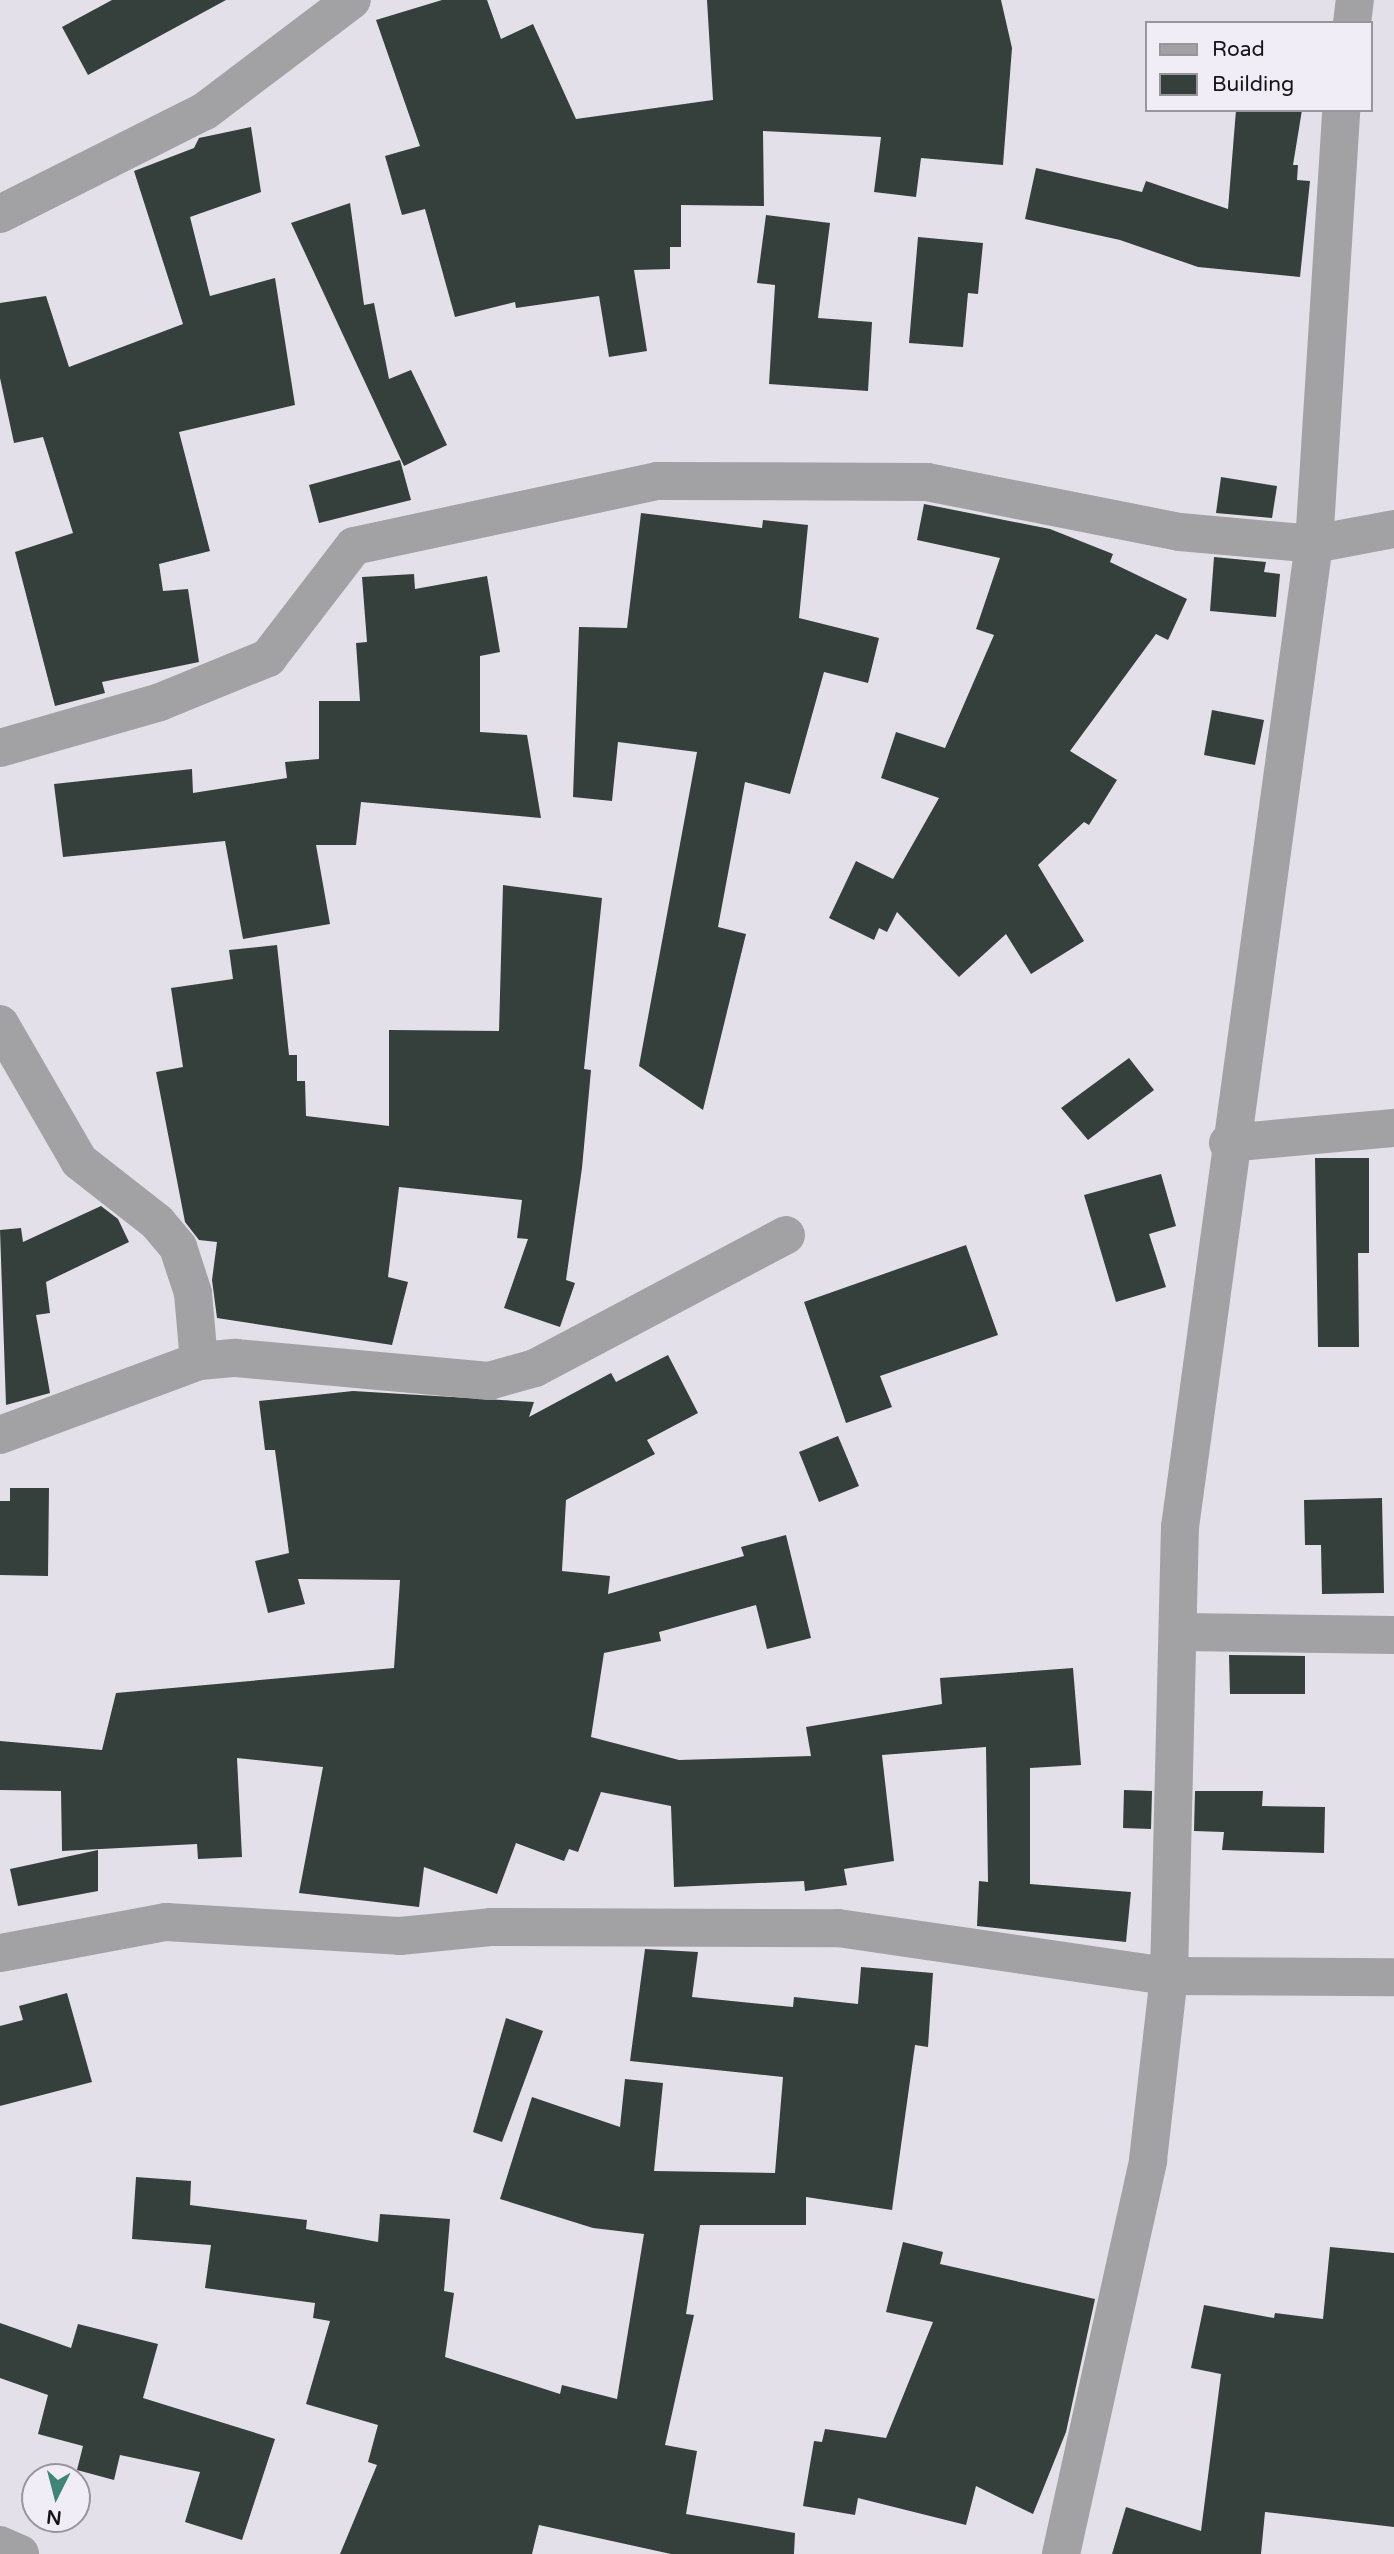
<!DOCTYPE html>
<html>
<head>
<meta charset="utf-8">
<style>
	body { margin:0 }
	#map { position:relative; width:1394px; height:2554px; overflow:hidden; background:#e3e0e9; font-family:"Varela Round",sans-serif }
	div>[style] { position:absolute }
	.building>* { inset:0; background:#353f3c }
	.minor>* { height:38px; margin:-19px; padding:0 19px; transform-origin:19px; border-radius:19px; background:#a2a1a4 }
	span { translate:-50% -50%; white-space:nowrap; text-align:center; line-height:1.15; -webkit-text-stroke:7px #f0edf6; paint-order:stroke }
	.legend { position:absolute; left:1145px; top:21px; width:228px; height:91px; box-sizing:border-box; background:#f0edf6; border:2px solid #98969d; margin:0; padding:9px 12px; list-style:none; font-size:21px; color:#151417 }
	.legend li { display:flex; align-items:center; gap:14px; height:35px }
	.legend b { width:35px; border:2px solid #98969d }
	.north { position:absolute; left:21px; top:2463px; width:70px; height:70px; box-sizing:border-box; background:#f0edf6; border:2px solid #98969d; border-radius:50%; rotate:186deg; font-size:19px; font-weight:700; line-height:28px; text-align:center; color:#151417 }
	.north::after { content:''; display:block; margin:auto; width:24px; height:32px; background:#418579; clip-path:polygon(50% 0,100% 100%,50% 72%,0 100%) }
</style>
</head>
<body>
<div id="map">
	<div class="building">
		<i style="clip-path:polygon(112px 0,226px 0,88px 75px,62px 27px)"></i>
		<i style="clip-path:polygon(442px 0,487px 0,501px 39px,533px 24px,576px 119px,713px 100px,707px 0,1001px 0,1012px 48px,1003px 165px,921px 158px,916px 197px,874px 192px,881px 137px,763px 131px,764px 206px,681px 205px,681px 247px,670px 247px,670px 269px,634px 270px,647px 351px,609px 357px,599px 296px,516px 308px,515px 302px,455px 317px,425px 209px,402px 215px,385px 156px,420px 146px,376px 20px)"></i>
		<i style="clip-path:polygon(1236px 110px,1302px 110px,1293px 165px,1298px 165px,1297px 180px,1310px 181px,1300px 277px,1198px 267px,1120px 240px,1025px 219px,1036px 168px,1142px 192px,1146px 181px,1228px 209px)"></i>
		<i style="clip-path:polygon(251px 127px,261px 192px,190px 217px,210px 296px,275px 278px,295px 405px,179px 432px,210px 551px,159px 564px,163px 591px,188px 589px,199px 662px,102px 682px,105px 693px,55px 706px,15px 552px,73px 533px,43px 437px,14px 443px,0 378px,0 303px,46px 296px,69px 367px,183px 324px,134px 171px,194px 148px,199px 138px)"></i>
		<i style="clip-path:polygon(350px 203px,364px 305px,374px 303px,389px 379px,411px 370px,447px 445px,404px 466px,291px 223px)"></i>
		<i style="clip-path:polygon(766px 215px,830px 223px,818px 318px,872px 322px,868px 391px,769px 384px,775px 285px,757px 283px)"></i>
		<i style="clip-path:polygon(918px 237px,983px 243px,978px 294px,968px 293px,963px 347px,909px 343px)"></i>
		<i style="clip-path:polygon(400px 460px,411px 500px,319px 523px,309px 485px)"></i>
		<i style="clip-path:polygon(1221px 477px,1277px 486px,1272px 518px,1216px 513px)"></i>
		<i style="clip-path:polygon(924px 504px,1050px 529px,1113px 554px,1110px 562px,1187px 599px,1168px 640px,1156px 634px,1070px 751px,1117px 780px,1089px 825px,1084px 822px,1038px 865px,1084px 941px,1031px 974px,1006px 934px,959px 977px,897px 912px,887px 932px,879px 928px,874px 940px,829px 918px,856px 861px,893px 879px,939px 798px,881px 778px,896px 732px,945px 748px,994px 635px,976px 629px,1000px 558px,917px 540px)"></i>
		<i style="clip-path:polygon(641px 513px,762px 528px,763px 520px,808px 525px,799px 618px,879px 638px,868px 683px,824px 672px,790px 794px,745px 782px,718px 927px,746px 934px,703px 1110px,639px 1066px,697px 752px,618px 742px,612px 801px,573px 797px,579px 627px,627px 628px)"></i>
		<i style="clip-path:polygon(1214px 557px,1266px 562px,1264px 572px,1280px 574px,1276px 617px,1210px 611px)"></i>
		<i style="clip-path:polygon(414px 574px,415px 589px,487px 576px,500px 652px,480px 656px,480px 732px,527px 735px,541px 818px,361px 802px,356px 845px,316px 845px,330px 924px,243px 939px,225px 841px,63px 857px,54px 784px,192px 769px,193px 793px,287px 778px,285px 762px,319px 759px,319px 701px,360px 701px,356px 643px,367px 642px,362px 577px)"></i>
		<i style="clip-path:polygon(1212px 710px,1264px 720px,1255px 765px,1204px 755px)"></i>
		<i style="clip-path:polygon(503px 885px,602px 898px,584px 1069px,591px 1070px,582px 1168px,566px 1280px,575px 1283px,560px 1327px,504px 1308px,528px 1239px,517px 1238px,522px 1200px,399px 1187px,388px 1277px,408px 1282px,392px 1345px,217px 1318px,212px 1280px,217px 1242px,199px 1240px,185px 1222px,156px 1072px,183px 1067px,171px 988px,233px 979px,229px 950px,277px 945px,289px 1055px,297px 1055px,297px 1081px,305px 1081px,306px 1116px,389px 1126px,389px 1030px,499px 1031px)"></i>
		<i style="clip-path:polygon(1129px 1058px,1154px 1090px,1088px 1140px,1061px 1108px)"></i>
		<i style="clip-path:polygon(1315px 1158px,1369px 1158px,1369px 1253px,1358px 1253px,1359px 1347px,1318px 1347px)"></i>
		<i style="clip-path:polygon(1161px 1174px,1176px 1226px,1149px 1234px,1166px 1287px,1116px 1302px,1084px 1195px)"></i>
		<i style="clip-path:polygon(101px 1206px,118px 1219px,129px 1242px,46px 1282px,50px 1313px,36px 1315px,50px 1393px,6px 1405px,0 1230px,21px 1228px,23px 1242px)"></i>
		<i style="clip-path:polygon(966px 1245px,998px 1335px,880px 1376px,892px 1407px,846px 1423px,804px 1302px)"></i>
		<i style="clip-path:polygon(668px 1355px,698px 1413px,647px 1440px,655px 1454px,566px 1500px,562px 1571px,610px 1576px,608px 1594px,744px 1556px,741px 1547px,786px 1535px,811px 1638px,767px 1649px,756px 1605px,659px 1632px,661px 1641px,604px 1653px,591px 1737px,679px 1760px,811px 1756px,806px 1727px,942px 1704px,940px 1678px,1073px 1668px,1081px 1765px,1030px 1768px,1030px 1884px,1131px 1892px,1126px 1942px,977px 1926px,979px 1881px,988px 1882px,986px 1747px,882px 1755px,894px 1861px,844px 1869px,847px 1885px,805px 1891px,804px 1881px,674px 1887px,671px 1806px,601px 1792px,578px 1852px,569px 1849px,564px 1861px,516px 1843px,497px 1894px,424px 1867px,419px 1907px,299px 1893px,323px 1767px,237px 1758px,242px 1857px,198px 1859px,197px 1844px,62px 1851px,61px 1791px,0 1790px,0 1741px,102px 1750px,116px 1693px,394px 1668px,400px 1580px,298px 1579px,305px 1604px,268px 1613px,255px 1561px,289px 1553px,275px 1450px,265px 1450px,259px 1401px,353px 1391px,534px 1402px,529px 1417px,611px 1373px,616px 1382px)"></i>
		<i style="clip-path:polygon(838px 1436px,859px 1486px,819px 1502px,799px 1452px)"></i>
		<i style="clip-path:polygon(10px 1488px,49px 1488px,48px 1576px,0 1575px,0 1501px,10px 1501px)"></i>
		<i style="clip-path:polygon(1382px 1498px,1384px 1593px,1322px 1594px,1321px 1545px,1305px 1545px,1304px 1500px)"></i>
		<i style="clip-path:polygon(1229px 1655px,1305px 1656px,1305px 1694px,1230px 1694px)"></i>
		<i style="clip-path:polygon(1124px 1790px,1152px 1791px,1151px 1829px,1123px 1828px)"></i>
		<i style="clip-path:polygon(1195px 1791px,1263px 1791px,1262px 1806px,1325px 1807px,1324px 1853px,1222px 1850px,1224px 1832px,1194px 1831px)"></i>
		<i style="clip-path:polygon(98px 1850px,98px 1891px,18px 1906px,10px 1869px)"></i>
		<i style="clip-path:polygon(645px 1949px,698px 1952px,692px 1997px,793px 2007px,794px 1997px,858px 2004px,861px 1967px,933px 1973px,928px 2047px,915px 2045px,892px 2210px,806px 2197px,806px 2225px,700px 2225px,686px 2314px,694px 2315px,665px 2445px,697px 2451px,686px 2514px,795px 2533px,794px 2554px,671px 2554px,539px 2525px,532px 2554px,340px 2554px,377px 2465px,368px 2462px,378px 2425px,306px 2404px,330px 2321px,313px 2318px,315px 2303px,205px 2288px,211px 2245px,132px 2239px,136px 2177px,191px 2181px,190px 2205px,307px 2220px,306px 2229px,378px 2242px,380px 2214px,450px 2219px,444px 2291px,454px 2293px,445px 2357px,560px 2394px,562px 2385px,617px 2399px,644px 2234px,593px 2228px,500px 2199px,532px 2097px,620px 2127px,625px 2079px,663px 2083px,654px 2171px,775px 2173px,783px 2077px,630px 2061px)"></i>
		<i style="clip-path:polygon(67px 1993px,92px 2082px,0 2106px,0 2026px,23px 2020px,19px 2006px)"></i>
		<i style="clip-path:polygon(506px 2018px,543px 2031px,502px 2142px,473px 2132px)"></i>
		<i style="clip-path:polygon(903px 2242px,943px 2252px,940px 2264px,1095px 2299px,1066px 2432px,1033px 2514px,976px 2486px,966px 2525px,858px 2498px,855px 2515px,803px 2506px,814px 2441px,822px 2442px,825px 2429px,886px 2438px,933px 2322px,886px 2312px)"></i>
		<i style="clip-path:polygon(1330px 2247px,1394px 2253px,1394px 2527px,1265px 2512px,1261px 2554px,1112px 2554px,1126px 2507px,1201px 2531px,1221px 2374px,1191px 2368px,1204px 2305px,1274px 2318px,1275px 2313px,1323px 2319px)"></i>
		<i style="clip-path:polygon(0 2323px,71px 2348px,78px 2324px,158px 2344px,143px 2398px,275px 2439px,242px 2540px,185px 2522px,200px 2472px,120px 2455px,114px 2480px,77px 2470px,83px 2446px,38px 2434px,48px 2395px,0 2378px)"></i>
	</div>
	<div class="minor">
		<i style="left:1352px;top:23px;width:23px;rotate:-83deg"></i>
		<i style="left:0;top:214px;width:229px;rotate:-26.7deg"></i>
		<i style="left:205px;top:111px;width:184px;rotate:-37.1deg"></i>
		<i style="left:0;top:748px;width:166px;rotate:-16deg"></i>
		<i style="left:160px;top:702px;width:117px;rotate:-22.2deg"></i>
		<i style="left:268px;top:658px;width:141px;rotate:-52.5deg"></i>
		<i style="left:354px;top:546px;width:310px;rotate:-12.1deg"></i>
		<i style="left:657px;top:481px;width:270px;rotate:0.2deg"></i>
		<i style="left:927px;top:482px;width:258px;rotate:11.2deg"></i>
		<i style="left:1180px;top:532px;width:135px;rotate:5.1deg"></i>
		<i style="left:1314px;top:544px;width:81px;rotate:-10.6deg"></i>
		<i style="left:0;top:1024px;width:158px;rotate:60deg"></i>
		<i style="left:79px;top:1161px;width:99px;rotate:38deg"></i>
		<i style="left:157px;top:1222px;width:33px;rotate:50deg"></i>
		<i style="left:178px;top:1247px;width:48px;rotate:71.9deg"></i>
		<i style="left:193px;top:1293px;width:68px;rotate:85deg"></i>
		<i style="left:1228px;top:1143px;width:167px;rotate:-5.2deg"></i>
		<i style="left:0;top:1435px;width:212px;rotate:-20.4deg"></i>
		<i style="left:199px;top:1361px;width:37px;rotate:-5deg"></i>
		<i style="left:236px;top:1358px;width:254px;rotate:5.2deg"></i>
		<i style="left:489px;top:1381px;width:48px;rotate:-15.8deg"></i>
		<i style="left:535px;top:1368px;width:284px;rotate:-27.9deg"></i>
		<i style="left:1181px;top:1632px;width:213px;rotate:0.8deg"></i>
		<i style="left:0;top:1953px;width:169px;rotate:-10.6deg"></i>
		<i style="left:166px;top:1922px;width:234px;rotate:3.4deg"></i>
		<i style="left:400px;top:1936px;width:91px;rotate:-5.6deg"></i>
		<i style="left:491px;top:1927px;width:347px;rotate:0.2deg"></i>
		<i style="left:838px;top:1928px;width:334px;rotate:8.3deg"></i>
		<i style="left:1169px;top:1976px;width:225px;rotate:0.3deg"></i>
		<i style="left:0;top:2545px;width:22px;rotate:24deg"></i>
		<i style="left:1061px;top:2554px;width:403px;rotate:-77.5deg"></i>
		<i style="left:1148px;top:2160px;width:185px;rotate:-83.5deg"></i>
		<i style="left:1169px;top:1976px;width:449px;rotate:-88.6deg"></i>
		<i style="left:1180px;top:1527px;width:992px;rotate:-82.24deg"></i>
		<i style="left:1314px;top:544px;width:435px;rotate:-86.4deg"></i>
	</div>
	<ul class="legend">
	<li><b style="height:9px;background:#a2a1a4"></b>Road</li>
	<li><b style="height:19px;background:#353f3c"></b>Building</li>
	</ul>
	<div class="north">N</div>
</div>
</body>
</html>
